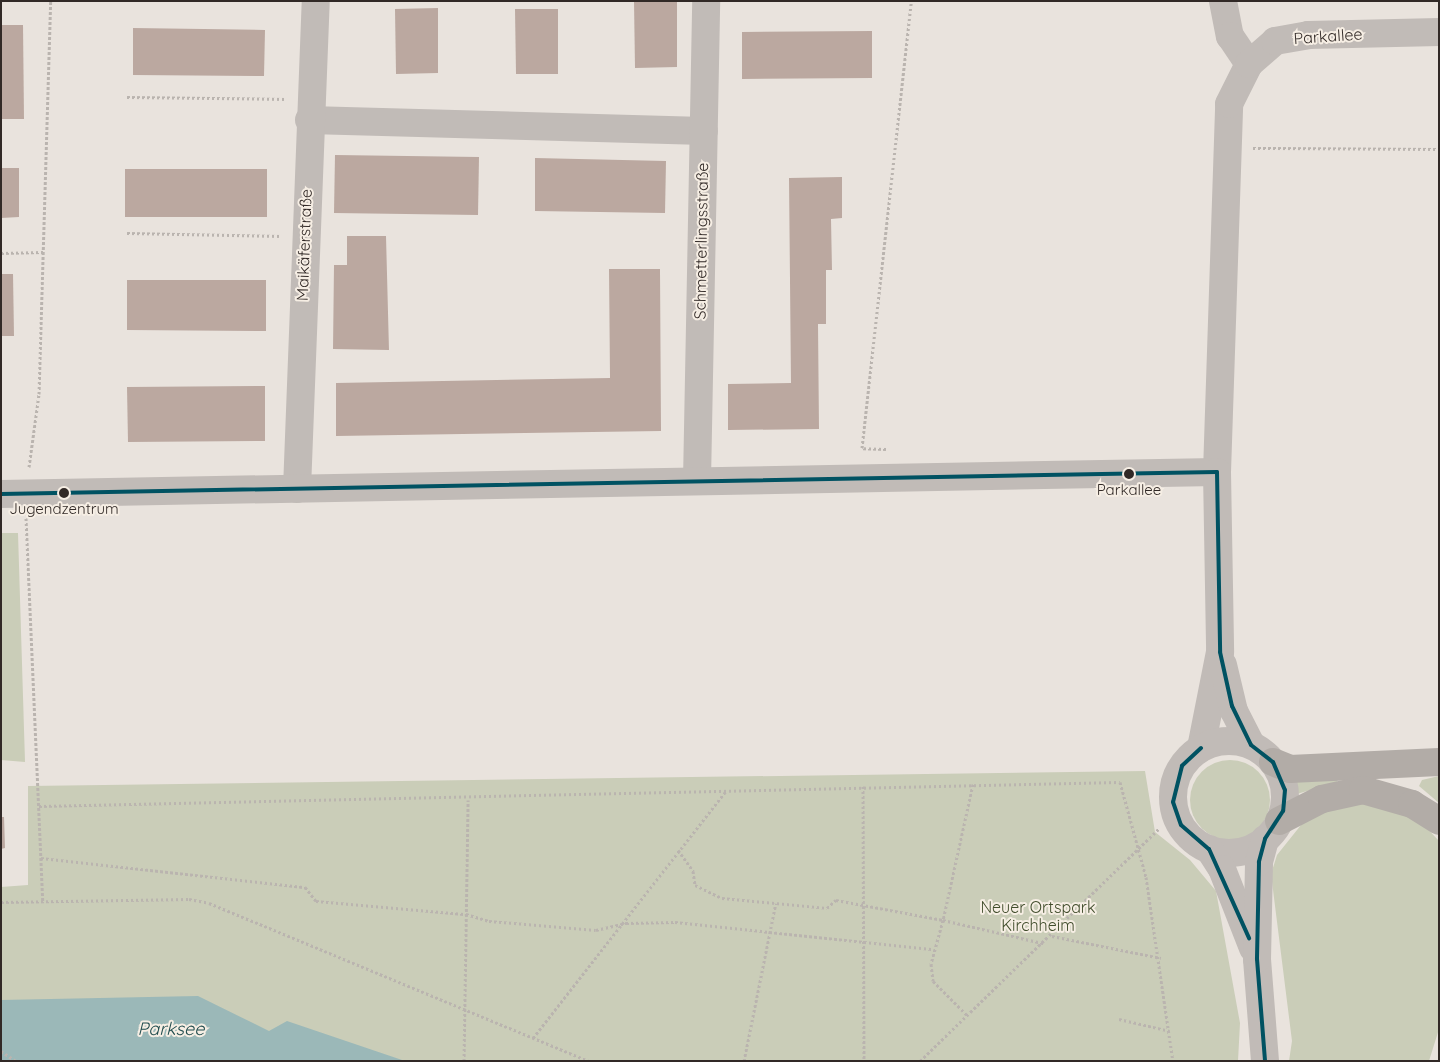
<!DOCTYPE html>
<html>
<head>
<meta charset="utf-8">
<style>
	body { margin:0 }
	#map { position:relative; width:1440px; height:1062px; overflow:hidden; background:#e9e3dd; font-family:Quicksand,sans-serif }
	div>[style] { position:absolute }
	.green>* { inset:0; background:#cacdb8 }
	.round { border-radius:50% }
	.water>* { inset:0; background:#9bb8b8 }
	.building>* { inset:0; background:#bba8a0 }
	.path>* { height:3px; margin-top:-1.5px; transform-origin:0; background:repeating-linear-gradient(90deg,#bab4af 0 2.5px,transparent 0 5px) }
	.minor>* { height:28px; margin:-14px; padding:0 14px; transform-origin:14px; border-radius:14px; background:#c1bbb7 }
	.tertiary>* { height:28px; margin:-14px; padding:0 14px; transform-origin:14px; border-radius:14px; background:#c1bbb7 }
	.tertiary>.ring { margin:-14px; padding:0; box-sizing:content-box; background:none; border:28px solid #c1bbb7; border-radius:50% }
	.secondary>* { height:28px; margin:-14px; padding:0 14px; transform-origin:14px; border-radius:14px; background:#b2aca7 }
	.bus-1>* { height:4px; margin:-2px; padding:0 2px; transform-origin:2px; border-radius:2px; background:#005262 }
	.dots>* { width:14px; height:14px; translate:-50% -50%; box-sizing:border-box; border:2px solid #f6eee4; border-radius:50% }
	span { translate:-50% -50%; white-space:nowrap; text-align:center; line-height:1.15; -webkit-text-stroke:4px #f6eee4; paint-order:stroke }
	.bus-label { font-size:15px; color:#312926 }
	.street-label { font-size:16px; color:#312926 }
	.park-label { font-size:16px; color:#414d2c }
	.water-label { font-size:18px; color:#204c4e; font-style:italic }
	.frame { position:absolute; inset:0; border:2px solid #312926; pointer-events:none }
</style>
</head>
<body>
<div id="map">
	<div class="green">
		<i style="clip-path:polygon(1px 533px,18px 533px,25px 762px,1px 760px)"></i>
		<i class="round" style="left:1190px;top:760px;width:80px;height:80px"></i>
		<i style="clip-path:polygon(1145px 771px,1155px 832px,1190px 860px,1216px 891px,1240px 1023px,1238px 1061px,1px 1061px,1px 887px,28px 885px,28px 786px)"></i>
		<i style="clip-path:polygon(1439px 776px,1439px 803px,1419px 786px,1422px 780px)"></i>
		<i style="clip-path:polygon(1295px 778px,1338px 778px,1337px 782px,1297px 794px)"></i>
		<i style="clip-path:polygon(1364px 800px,1391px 808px,1424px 825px,1439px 841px,1439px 1029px,1429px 1061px,1289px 1061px,1292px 1041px,1271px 874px,1277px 855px,1309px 815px)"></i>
	</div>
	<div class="water">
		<i style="clip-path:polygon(198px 996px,269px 1031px,287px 1021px,405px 1061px,1px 1061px,1px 1000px)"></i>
	</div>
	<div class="building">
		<i style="clip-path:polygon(634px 1px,677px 1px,677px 67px,635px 68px)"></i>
		<i style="clip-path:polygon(438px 8px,438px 73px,396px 74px,395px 9px)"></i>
		<i style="clip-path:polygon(515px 9px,558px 9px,558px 74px,516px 74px)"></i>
		<i style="clip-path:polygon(1px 25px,23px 25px,24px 119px,1px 119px)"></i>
		<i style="clip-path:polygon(133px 28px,265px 30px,264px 76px,133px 75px)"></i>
		<i style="clip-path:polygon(872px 31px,872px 78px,742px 79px,742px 32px)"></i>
		<i style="clip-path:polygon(335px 155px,479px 157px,478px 215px,334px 213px)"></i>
		<i style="clip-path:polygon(535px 158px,666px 161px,665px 213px,535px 211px)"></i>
		<i style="clip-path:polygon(1px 168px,19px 168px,19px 217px,1px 218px)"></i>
		<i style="clip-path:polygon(125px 169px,267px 169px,267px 217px,125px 217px)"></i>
		<i style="clip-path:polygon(842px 177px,842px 218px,831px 219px,832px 270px,826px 270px,826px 324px,818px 324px,819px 429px,728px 430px,728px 384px,791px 383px,789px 178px)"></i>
		<i style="clip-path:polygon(347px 236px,386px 236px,389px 350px,333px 349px,334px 265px,347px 265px)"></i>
		<i style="clip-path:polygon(609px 269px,660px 269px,661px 431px,336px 436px,336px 383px,610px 378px)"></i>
		<i style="clip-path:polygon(1px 274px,13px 274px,14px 336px,1px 336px)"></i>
		<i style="clip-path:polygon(127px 280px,266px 280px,266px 331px,127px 330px)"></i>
		<i style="clip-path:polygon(265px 386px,265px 441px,128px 442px,127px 387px)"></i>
		<i style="clip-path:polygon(1px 817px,4px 817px,5px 848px,1px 849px)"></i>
	</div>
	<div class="path">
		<i style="left:127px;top:97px;width:159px;rotate:0.7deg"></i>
		<i style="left:1253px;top:148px;width:186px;rotate:0.3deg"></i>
		<i style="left:127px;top:233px;width:155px;rotate:1.1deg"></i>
		<i style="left:1px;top:253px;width:42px;rotate:-1.4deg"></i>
		<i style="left:886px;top:449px;width:24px;rotate:-178deg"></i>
		<i style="left:862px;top:448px;width:450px;rotate:-83.7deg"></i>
		<i style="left:29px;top:467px;width:74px;rotate:-82.2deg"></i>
		<i style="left:39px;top:394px;width:393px;rotate:-88.3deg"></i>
		<i style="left:26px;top:518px;width:383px;rotate:87.5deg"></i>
		<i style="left:973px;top:784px;width:139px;rotate:102.4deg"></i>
		<i style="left:943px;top:920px;width:103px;rotate:13deg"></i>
		<i style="left:863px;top:786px;width:275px;rotate:89.8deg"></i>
		<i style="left:39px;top:806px;width:1081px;rotate:-1.27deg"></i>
		<i style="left:1120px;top:782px;width:98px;rotate:74.7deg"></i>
		<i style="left:1146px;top:877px;width:186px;rotate:81.7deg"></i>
		<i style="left:678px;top:850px;width:26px;rotate:54deg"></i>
		<i style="left:693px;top:871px;width:14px;rotate:82deg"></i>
		<i style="left:695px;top:885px;width:30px;rotate:26deg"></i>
		<i style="left:722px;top:898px;width:105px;rotate:5.4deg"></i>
		<i style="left:827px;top:908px;width:12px;rotate:-42deg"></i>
		<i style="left:836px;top:900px;width:109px;rotate:10.6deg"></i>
		<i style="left:943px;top:920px;width:46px;rotate:105.3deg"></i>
		<i style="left:931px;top:964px;width:17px;rotate:83deg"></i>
		<i style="left:933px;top:981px;width:48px;rotate:45deg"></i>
		<i style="left:41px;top:858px;width:266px;rotate:6.3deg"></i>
		<i style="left:305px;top:887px;width:18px;rotate:52deg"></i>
		<i style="left:316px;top:901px;width:151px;rotate:5deg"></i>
		<i style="left:466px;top:914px;width:24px;rotate:17deg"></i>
		<i style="left:489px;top:921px;width:107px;rotate:4.8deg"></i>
		<i style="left:596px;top:930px;width:31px;rotate:-13deg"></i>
		<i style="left:626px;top:923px;width:49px;rotate:-1.2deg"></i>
		<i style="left:675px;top:922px;width:260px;rotate:6deg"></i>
		<i style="left:1px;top:902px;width:188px;rotate:-0.9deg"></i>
		<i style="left:189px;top:899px;width:20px;rotate:11deg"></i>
		<i style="left:209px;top:903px;width:411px;rotate:22.6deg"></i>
		<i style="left:1052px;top:936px;width:111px;rotate:11.4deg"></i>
		<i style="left:1119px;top:1019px;width:52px;rotate:13.2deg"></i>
		<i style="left:533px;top:1038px;width:313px;rotate:-52deg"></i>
		<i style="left:1px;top:1051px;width:18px;rotate:34deg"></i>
		<i style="left:464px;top:1061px;width:261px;rotate:-89.1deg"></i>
		<i style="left:744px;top:1061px;width:161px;rotate:-78.6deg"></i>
		<i style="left:920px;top:1061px;width:334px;rotate:-44.2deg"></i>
	</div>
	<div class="minor">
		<i style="left:1223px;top:1px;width:36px;rotate:79deg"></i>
		<i style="left:1230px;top:36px;width:34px;rotate:56deg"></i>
		<i style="left:309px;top:120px;width:395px;rotate:1.6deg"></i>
		<i style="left:1217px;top:472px;width:368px;rotate:-88.1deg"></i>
		<i style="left:1229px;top:104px;width:45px;rotate:-63.4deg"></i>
		<i style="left:1249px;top:64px;width:35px;rotate:-41deg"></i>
		<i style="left:1275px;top:41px;width:34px;rotate:-10deg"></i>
		<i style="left:1308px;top:35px;width:131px;rotate:-1.3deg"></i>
		<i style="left:697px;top:481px;width:480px;rotate:-88.9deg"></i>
		<i style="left:297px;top:489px;width:488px;rotate:-87.8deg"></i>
	</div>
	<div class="tertiary">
		<i style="left:1px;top:494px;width:1216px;rotate:-1.04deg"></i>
		<i style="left:1217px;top:472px;width:180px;rotate:89deg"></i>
		<i style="left:1220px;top:652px;width:98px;rotate:101.2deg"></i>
		<i style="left:1223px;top:665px;width:47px;rotate:76.6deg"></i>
		<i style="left:1234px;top:711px;width:38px;rotate:63deg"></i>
		<i class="ring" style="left:1173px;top:741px;width:84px;height:84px"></i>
		<i style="left:1209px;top:849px;width:24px;rotate:57deg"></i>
		<i style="left:1222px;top:869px;width:85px;rotate:68.6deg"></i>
		<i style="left:1265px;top:1061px;width:102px;rotate:-94.5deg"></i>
		<i style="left:1257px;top:959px;width:97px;rotate:-88.8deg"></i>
		<i style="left:1259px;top:862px;width:24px;rotate:-75deg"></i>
	</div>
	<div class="secondary">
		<i style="left:1273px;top:762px;width:18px;rotate:22deg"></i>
		<i style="left:1290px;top:769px;width:149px;rotate:-2.7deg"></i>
		<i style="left:1279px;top:821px;width:48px;rotate:-27.1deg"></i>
		<i style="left:1322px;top:799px;width:42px;rotate:-12.4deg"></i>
		<i style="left:1363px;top:790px;width:51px;rotate:15.9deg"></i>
		<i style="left:1412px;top:804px;width:32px;rotate:32deg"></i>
	</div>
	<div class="bus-1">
		<i style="left:1217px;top:472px;width:180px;rotate:89deg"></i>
		<i style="left:1220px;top:652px;width:55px;rotate:77.5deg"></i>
		<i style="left:1232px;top:706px;width:43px;rotate:64deg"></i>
		<i style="left:1px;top:494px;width:1216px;rotate:-1.04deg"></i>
		<i style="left:1251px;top:745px;width:28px;rotate:38deg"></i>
		<i style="left:1273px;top:762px;width:30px;rotate:67deg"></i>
		<i style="left:1285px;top:790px;width:21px;rotate:95deg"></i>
		<i style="left:1283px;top:811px;width:33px;rotate:123deg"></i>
		<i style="left:1265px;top:839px;width:24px;rotate:105deg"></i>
		<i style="left:1259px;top:862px;width:97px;rotate:91.2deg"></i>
		<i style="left:1257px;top:959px;width:102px;rotate:85.5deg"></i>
		<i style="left:1201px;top:748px;width:26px;rotate:137deg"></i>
		<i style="left:1182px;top:766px;width:37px;rotate:104deg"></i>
		<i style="left:1173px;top:802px;width:24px;rotate:71deg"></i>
		<i style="left:1181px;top:825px;width:37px;rotate:41deg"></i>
		<i style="left:1209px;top:849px;width:98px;rotate:65.8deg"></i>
	</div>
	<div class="dots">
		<i style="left:1129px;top:474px;background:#312926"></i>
		<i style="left:64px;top:493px;background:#312926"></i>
	</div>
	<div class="bus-label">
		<span style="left:1129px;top:490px">Parkallee</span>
		<span style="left:64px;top:509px">Jugendzentrum</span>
	</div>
	<div class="street-label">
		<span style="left:1328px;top:36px;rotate:-4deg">Parkallee</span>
		<span style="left:701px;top:241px;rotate:-89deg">Schmetterlingsstraße</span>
		<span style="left:304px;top:245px;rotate:-88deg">Maikäferstraße</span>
	</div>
	<div class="park-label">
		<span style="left:1038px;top:916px">Neuer Ortspark<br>Kirchheim</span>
	</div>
	<div class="water-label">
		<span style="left:171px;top:1029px">Parksee</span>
	</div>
	<div class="frame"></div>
</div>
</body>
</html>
